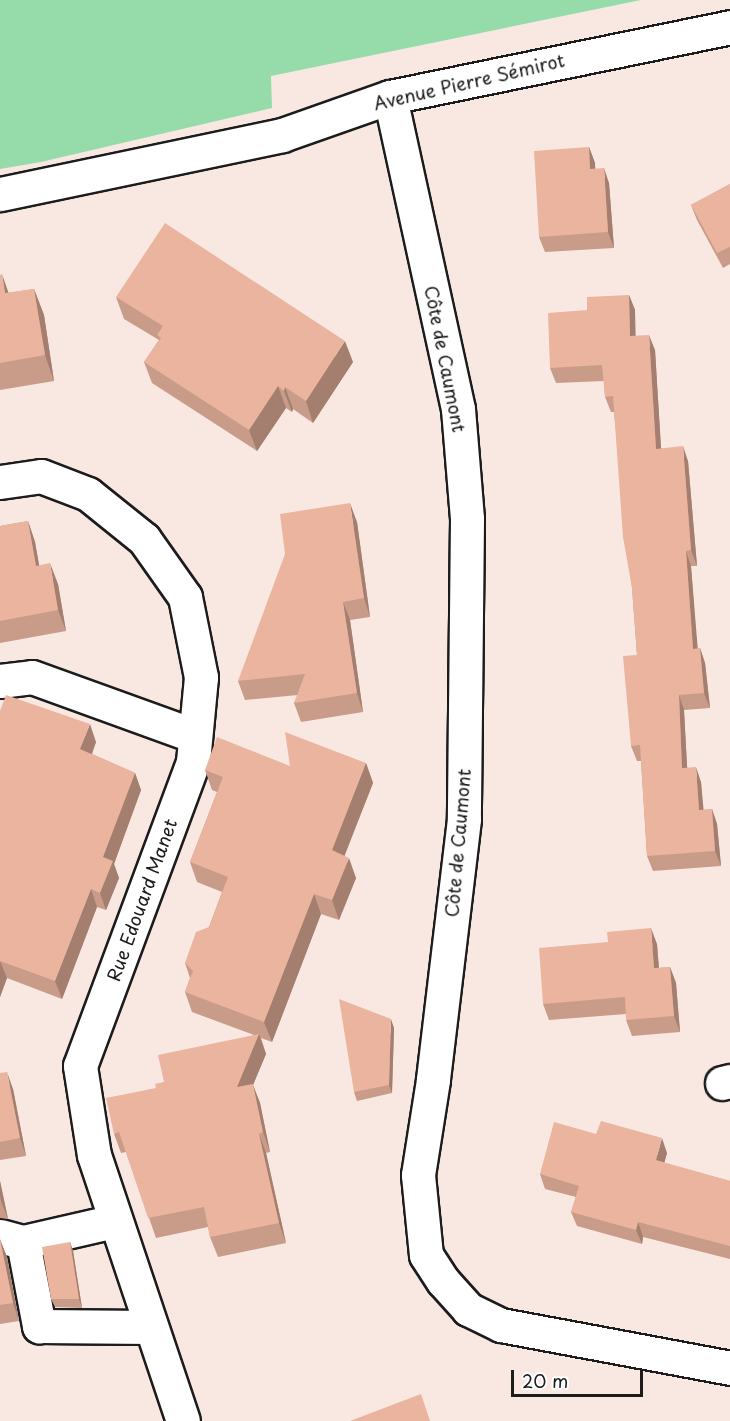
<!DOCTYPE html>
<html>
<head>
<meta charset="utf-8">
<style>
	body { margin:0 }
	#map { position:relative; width:730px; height:1421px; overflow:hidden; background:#f9e8e2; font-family:"Playpen Sans",sans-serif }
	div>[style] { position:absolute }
	.green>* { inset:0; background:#96dcaa }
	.roads { filter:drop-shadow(2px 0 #1c1c1c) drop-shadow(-2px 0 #1c1c1c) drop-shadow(0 2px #1c1c1c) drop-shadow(0 -2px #1c1c1c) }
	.minor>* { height:33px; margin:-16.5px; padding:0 16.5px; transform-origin:16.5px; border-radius:16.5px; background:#fff }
	.wall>* { inset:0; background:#c99b89 }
	.shaded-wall>* { inset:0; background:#a47e6f }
	.building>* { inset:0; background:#eab49f }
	span { translate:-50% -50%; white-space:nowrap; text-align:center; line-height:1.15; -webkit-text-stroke:6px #fff; paint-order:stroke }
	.street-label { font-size:18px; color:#1c1c1c }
	.scale { position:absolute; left:511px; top:1370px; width:132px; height:27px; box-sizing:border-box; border:3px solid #1c1c1c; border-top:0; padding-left:8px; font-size:18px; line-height:21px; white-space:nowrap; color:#1c1c1c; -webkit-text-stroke:4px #fff; paint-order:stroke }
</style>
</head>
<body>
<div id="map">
	<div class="green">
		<i style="clip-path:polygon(0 0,641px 0,271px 76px,272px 108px,41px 162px,0 169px)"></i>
	</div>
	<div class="roads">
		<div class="minor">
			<i style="left:390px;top:97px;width:319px;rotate:77.7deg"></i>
			<i style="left:458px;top:409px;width:110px;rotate:85.3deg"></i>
			<i style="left:467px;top:519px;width:300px;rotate:90.6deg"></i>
			<i style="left:464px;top:819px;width:263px;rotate:96.8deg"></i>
			<i style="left:433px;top:1080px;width:96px;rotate:99deg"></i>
			<i style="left:418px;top:1175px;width:80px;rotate:84.3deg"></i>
			<i style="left:426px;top:1255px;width:31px;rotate:57deg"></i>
			<i style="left:443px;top:1281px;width:38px;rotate:48deg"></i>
			<i style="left:468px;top:1309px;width:37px;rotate:26deg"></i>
			<i style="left:501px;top:1325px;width:233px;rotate:10.6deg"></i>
			<i style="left:0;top:194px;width:288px;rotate:-11.8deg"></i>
			<i style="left:282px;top:135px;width:114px;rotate:-19.4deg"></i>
			<i style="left:390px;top:97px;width:347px;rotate:-11.6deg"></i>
			<i style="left:0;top:482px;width:41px;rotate:-8.3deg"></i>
			<i style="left:41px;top:476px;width:50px;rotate:21deg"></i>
			<i style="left:88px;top:494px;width:72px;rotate:38.8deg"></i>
			<i style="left:144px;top:539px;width:71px;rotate:54.7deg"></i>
			<i style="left:185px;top:597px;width:82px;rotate:78.7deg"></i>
			<i style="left:201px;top:677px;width:85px;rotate:95.4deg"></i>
			<i style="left:193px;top:762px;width:324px;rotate:110.4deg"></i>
			<i style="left:80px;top:1066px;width:90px;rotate:81.1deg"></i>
			<i style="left:94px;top:1155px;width:280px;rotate:71.5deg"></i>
			<i style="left:0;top:681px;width:32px;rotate:-7deg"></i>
			<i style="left:32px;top:677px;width:173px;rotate:19.9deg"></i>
			<i style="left:722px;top:1083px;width:8px;rotate:-14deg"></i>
			<i style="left:0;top:1236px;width:24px;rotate:15deg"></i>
			<i style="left:23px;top:1242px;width:94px;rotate:-12.9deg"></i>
			<i style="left:23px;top:1242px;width:86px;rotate:79.2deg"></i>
			<i style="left:39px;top:1326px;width:112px;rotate:0.5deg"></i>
		</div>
	</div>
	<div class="wall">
		<i style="clip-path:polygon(589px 147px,595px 163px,595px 169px,609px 183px,614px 248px,545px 252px,539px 237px)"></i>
		<i style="clip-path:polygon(730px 184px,730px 264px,723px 268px,697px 220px,691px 205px)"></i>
		<i style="clip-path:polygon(0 275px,8px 293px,34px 289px,44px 315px,54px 381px,0 390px)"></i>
		<i style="clip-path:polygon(629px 295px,635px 310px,635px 336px,655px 350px,661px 448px,688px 461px,697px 566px,691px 566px,697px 649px,700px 648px,705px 663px,710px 708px,684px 710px,687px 767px,701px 782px,703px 810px,712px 809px,717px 824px,721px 866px,653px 871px,647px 856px,641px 761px,637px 761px,631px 746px,637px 655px,632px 588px,614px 412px,611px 412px,605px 397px,604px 381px,556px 383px,550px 368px)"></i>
		<i style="clip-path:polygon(116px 297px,353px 362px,313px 423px,293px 409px,292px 412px,286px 408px,257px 451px,152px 383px,144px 362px,159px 340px,124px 319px)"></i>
		<i style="clip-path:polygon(28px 521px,35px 542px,39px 565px,58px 584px,66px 631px,0 643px,0 526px)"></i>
		<i style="clip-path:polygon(357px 522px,370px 617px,350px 620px,363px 712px,301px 722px,294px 703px,298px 695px,245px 700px,238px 681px)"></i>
		<i style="clip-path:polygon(0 711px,96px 742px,92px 754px,135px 773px,141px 790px,114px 864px,119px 878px,106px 910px,97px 907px,62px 999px,7px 978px,0 997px)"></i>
		<i style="clip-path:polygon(366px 763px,373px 783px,344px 856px,356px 878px,339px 920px,321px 914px,272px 1042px,261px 1038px,266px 1054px,253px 1085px,260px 1103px,270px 1152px,266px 1153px,286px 1243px,218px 1257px,210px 1237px,208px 1227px,156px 1238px,126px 1152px,121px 1153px,114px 1134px,156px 1088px,164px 1082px,254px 1035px,192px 1012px,185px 992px,190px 978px,185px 963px,209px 927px,222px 892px,197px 882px,190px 862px,217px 792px,212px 790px,205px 770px)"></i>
		<i style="clip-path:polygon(657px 944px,659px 968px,670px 967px,676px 983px,680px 1032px,632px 1036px,626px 1020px,626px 1014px,549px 1020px,543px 1004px)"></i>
		<i style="clip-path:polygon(394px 1028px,392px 1093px,357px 1101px,354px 1092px)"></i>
		<i style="clip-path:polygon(0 1073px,13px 1089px,26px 1156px,0 1160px)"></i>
		<i style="clip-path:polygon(667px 1153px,664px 1163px,730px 1181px,730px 1259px,643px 1237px,642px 1244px,577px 1226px,571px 1212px,576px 1197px,545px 1189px,540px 1174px)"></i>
		<i style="clip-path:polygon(0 1181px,8px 1219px,0 1218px)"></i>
		<i style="clip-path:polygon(0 1239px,7px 1257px,19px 1321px,0 1324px)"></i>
		<i style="clip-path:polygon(70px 1242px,73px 1251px,82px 1308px,55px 1307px,51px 1299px)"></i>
	</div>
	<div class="shaded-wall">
		<i style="clip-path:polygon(589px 147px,595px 163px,596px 185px,590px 169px)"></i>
		<i style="clip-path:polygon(604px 168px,609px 183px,614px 248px,608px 232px)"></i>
		<i style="clip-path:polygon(2px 274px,11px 300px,5px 293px)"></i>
		<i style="clip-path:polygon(34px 289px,44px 315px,54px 381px,45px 355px)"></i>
		<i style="clip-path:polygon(629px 295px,635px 310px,636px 351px,630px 336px)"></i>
		<i style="clip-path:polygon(649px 335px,655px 350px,662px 464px,656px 449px)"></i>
		<i style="clip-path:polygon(345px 341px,353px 362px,313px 423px,306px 401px)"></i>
		<i style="clip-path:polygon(278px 386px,286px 408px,257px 451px,249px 430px)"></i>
		<i style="clip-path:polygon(285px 387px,293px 409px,292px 412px,284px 391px)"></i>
		<i style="clip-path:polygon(683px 446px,688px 461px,697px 566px,691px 550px)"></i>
		<i style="clip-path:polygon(350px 503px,357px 522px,370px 617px,364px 598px)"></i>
		<i style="clip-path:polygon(28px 521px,35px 542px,43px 587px,36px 566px)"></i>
		<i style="clip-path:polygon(686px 551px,691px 566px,699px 664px,693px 649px)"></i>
		<i style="clip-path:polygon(50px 563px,58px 584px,66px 631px,58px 610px)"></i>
		<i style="clip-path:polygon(343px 602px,350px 620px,363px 712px,357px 693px)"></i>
		<i style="clip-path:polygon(700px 648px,705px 663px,710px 708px,704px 693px)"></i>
		<i style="clip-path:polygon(679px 695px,684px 710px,688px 783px,682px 768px)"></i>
		<i style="clip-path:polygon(90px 724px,96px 742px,87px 767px,80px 749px)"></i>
		<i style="clip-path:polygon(366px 763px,373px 783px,339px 870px,332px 850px)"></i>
		<i style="clip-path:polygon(696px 767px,701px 782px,705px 825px,699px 810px)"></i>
		<i style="clip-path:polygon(135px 773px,141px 790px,114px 864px,119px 878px,106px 910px,100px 893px,103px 857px)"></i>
		<i style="clip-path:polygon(712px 809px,717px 824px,721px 866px,715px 851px)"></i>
		<i style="clip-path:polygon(349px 858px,356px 878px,339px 920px,332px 900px)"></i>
		<i style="clip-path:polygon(91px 889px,97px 907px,62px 999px,55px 981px)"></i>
		<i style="clip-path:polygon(314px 894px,321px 914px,272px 1042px,264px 1022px)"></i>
		<i style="clip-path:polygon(651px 928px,657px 944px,660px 984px,654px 968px)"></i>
		<i style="clip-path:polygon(0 961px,7px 978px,0 997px)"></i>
		<i style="clip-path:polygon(670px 967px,676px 983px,680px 1032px,674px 1016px)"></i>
		<i style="clip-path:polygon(391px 1019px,394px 1028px,392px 1093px,389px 1085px)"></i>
		<i style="clip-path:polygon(259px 1034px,266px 1054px,253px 1085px,260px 1103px,270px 1152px,263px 1132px,237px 1087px)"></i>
		<i style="clip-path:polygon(7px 1072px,13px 1089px,26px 1156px,20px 1138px)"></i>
		<i style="clip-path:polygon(259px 1134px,266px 1153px,286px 1243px,279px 1223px)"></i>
		<i style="clip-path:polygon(662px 1138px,667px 1153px,661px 1175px,656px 1160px)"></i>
		<i style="clip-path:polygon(0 1181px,8px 1219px,1px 1201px,0 1195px)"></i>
		<i style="clip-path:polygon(638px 1222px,643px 1237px,642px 1244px,636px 1230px)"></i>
		<i style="clip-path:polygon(0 1240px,7px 1257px,19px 1321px,13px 1303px)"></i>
		<i style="clip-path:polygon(70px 1242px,73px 1251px,82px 1308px,79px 1299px)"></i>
	</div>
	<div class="building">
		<i style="clip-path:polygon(589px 147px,590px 169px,604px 168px,608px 232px,539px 237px,534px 151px)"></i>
		<i style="clip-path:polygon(730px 184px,730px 247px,717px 253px,691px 205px)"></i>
		<i style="clip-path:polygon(165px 223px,345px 341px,306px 401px,285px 387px,284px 391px,278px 386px,249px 430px,144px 362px,161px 338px,157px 335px,163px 326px,116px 297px)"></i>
		<i style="clip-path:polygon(2px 274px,5px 293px,34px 289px,45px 355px,0 363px,0 275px)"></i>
		<i style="clip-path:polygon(629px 295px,630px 336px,649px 335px,656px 449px,683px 446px,691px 550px,686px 551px,693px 649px,700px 648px,704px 693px,679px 695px,682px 768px,696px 767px,699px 810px,712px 809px,715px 851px,647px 856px,640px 745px,631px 746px,623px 656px,637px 655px,632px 588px,623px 537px,613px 396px,605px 397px,602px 365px,550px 368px,548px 313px,587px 310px,587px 297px)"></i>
		<i style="clip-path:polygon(350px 503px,364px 598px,343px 602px,357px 693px,294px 703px,305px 674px,238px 681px,285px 554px,280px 514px)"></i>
		<i style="clip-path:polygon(28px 521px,36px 566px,50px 563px,58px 610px,0 621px,0 526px)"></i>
		<i style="clip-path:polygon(6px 695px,90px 724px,80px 749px,135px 773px,103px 857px,113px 861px,100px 893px,91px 889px,55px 981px,0 961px,0 962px,0 711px)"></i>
		<i style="clip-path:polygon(285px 732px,366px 763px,332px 850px,349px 858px,332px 900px,314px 894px,264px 1022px,185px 992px,193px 971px,185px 963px,196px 932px,209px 927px,228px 877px,190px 862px,223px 777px,205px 770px,217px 737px,290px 766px)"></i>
		<i style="clip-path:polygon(651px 928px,654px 968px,670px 967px,674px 1016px,626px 1020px,625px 997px,543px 1004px,539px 948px,608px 942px,607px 932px)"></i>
		<i style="clip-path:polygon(339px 999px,391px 1019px,389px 1085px,354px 1092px)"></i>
		<i style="clip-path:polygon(259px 1034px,237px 1087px,253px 1084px,263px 1132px,259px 1134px,279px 1223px,210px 1237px,204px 1207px,148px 1218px,119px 1132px,114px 1134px,106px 1098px,156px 1088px,155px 1084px,164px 1082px,158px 1055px)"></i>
		<i style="clip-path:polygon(7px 1072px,20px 1138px,0 1142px,0 1073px)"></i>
		<i style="clip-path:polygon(601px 1121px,662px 1138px,656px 1160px,730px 1181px,730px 1246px,638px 1222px,636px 1230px,571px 1212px,579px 1186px,540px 1174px,554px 1122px,596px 1134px)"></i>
		<i style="clip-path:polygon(0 1239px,13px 1303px,0 1305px)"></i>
		<i style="clip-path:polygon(70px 1242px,79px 1299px,51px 1299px,42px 1247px)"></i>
		<i style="clip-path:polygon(421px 1394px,430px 1421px,350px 1421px)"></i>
	</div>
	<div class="street-label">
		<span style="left:469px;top:82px;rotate:-13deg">Avenue Pierre Sémirot</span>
		<span style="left:445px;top:359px;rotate:79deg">Côte de Caumont</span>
		<span style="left:458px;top:843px;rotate:-85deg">Côte de Caumont</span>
		<span style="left:142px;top:900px;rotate:-70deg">Rue Edouard Manet</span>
	</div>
	<div class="scale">20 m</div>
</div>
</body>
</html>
